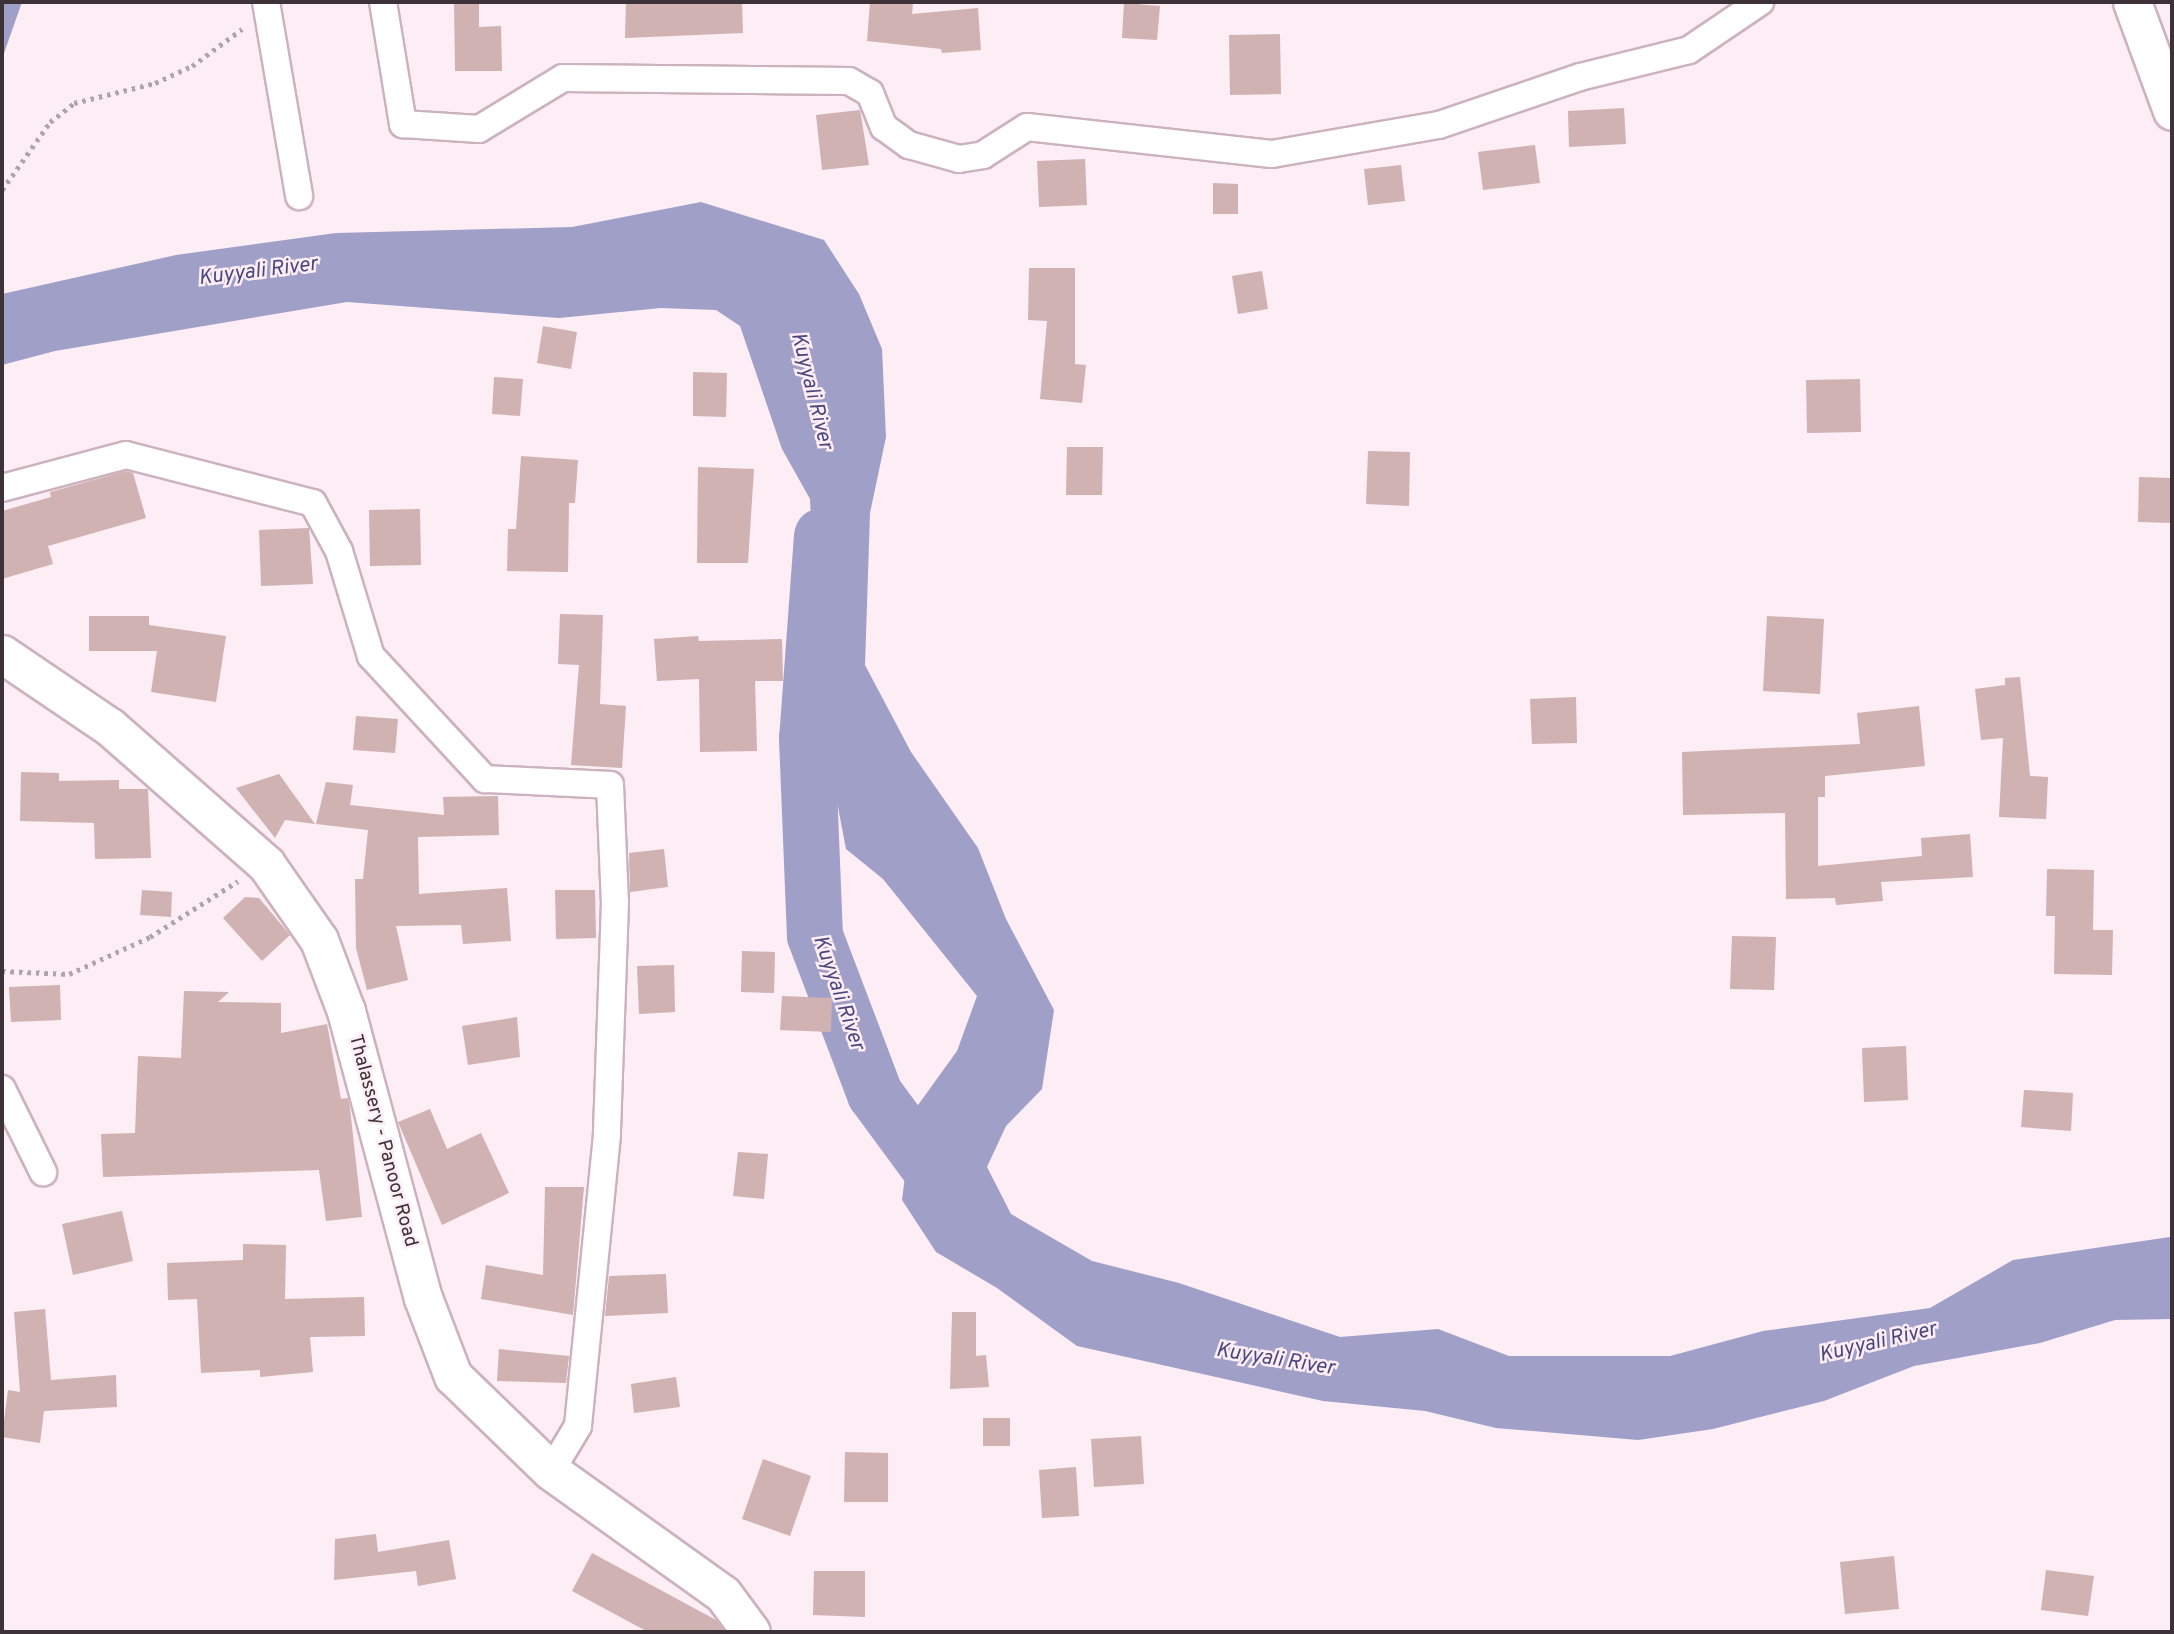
<!DOCTYPE html>
<html>
<head>
<meta charset="utf-8">
<style>
	body { margin:0 }
	#map { position:relative; width:2174px; height:1634px; overflow:hidden; background:#fdedf5; font-family:Overpass,sans-serif }
	div>[style] { position:absolute }
	.water>* { inset:0; background:#9f9fc8 }
	.river>* { height:56px; margin:-28px; padding:0 28px; transform-origin:28px; border-radius:28px; background:#9f9fc8 }
	.building>* { inset:0; background:#cfb2b1 }
	.path>* { height:4.5px; margin-top:-2.25px; transform-origin:0; background:repeating-linear-gradient(90deg,#b1a3aa 0 3.5px,transparent 0 8.5px) }
	.roads { filter:drop-shadow(2px 0 #ccb2bf) drop-shadow(-2px 0 #ccb2bf) drop-shadow(0 2px #ccb2bf) drop-shadow(0 -2px #ccb2bf) }
	.street>* { height:26px; margin:-13px; padding:0 13px; transform-origin:13px; border-radius:13px; background:#fff }
	.secondary>* { height:37px; margin:-18.5px; padding:0 18.5px; transform-origin:18.5px; border-radius:18.5px; background:#fff }
	span { translate:-50% -50%; white-space:nowrap; text-align:center; line-height:1.15; -webkit-text-stroke:5px #fdedf5; paint-order:stroke }
	.street-label { font-size:19px; color:#3d3237 }
	.water-label { font-size:21px; color:#49477d; font-style:italic }
	.frame { position:absolute; inset:0; border:4px solid #3d3237; pointer-events:none }
</style>
</head>
<body>
<div id="map">
	<div class="water">
		<i style="clip-path:polygon(2px 2px,22px 2px,2px 59px)"></i>
		<i style="clip-path:polygon(701px 202px,824px 240px,859px 294px,882px 349px,886px 437px,870px 513px,865px 665px,911px 752px,978px 848px,1006px 919px,1054px 1010px,1042px 1089px,1006px 1126px,987px 1167px,1011px 1214px,1092px 1261px,1179px 1283px,1340px 1337px,1438px 1329px,1509px 1356px,1670px 1356px,1763px 1331px,1930px 1308px,2013px 1260px,2170px 1237px,2172px 1319px,2115px 1320px,2040px 1343px,1914px 1366px,1824px 1401px,1713px 1429px,1638px 1440px,1496px 1428px,1425px 1411px,1323px 1401px,1077px 1346px,997px 1288px,936px 1252px,902px 1200px,913px 1112px,957px 1051px,977px 996px,883px 879px,846px 849px,822px 724px,810px 499px,782px 449px,740px 326px,716px 310px,661px 308px,559px 318px,347px 302px,55px 351px,2px 365px,2px 294px,176px 255px,336px 233px,572px 227px)"></i>
	</div>
	<div class="river">
		<i style="left:822px;top:536px;width:203px;rotate:94.2deg"></i>
		<i style="left:807px;top:738px;width:198px;rotate:87.7deg"></i>
		<i style="left:815px;top:936px;width:169px;rotate:69.2deg"></i>
		<i style="left:875px;top:1094px;width:133px;rotate:53.6deg"></i>
	</div>
	<div class="building">
		<i style="clip-path:polygon(454px 2px,479px 2px,479px 27px,501px 26px,502px 71px,455px 71px)"></i>
		<i style="clip-path:polygon(626px 2px,742px 2px,743px 33px,625px 38px)"></i>
		<i style="clip-path:polygon(870px 2px,913px 4px,912px 14px,978px 8px,981px 50px,942px 53px,941px 49px,867px 41px)"></i>
		<i style="clip-path:polygon(1124px 3px,1160px 6px,1157px 40px,1122px 38px)"></i>
		<i style="clip-path:polygon(1280px 34px,1281px 94px,1230px 95px,1229px 35px)"></i>
		<i style="clip-path:polygon(1624px 108px,1626px 144px,1569px 147px,1568px 111px)"></i>
		<i style="clip-path:polygon(860px 110px,869px 165px,822px 170px,816px 115px)"></i>
		<i style="clip-path:polygon(1535px 145px,1540px 183px,1483px 190px,1478px 152px)"></i>
		<i style="clip-path:polygon(1085px 159px,1087px 205px,1039px 207px,1037px 161px)"></i>
		<i style="clip-path:polygon(1401px 165px,1405px 201px,1368px 205px,1364px 169px)"></i>
		<i style="clip-path:polygon(1213px 183px,1238px 184px,1238px 214px,1213px 214px)"></i>
		<i style="clip-path:polygon(1029px 268px,1075px 268px,1075px 364px,1086px 365px,1082px 403px,1040px 399px,1047px 321px,1028px 320px)"></i>
		<i style="clip-path:polygon(1262px 271px,1268px 309px,1238px 314px,1232px 276px)"></i>
		<i style="clip-path:polygon(543px 326px,577px 332px,571px 369px,537px 363px)"></i>
		<i style="clip-path:polygon(693px 372px,727px 373px,726px 417px,693px 416px)"></i>
		<i style="clip-path:polygon(494px 377px,523px 379px,520px 416px,492px 414px)"></i>
		<i style="clip-path:polygon(1860px 379px,1861px 432px,1807px 433px,1806px 380px)"></i>
		<i style="clip-path:polygon(1067px 447px,1103px 447px,1102px 495px,1066px 495px)"></i>
		<i style="clip-path:polygon(1368px 451px,1410px 452px,1409px 506px,1366px 504px)"></i>
		<i style="clip-path:polygon(521px 456px,578px 460px,575px 503px,569px 503px,568px 572px,507px 571px,508px 529px,516px 529px)"></i>
		<i style="clip-path:polygon(698px 467px,754px 469px,748px 563px,697px 563px)"></i>
		<i style="clip-path:polygon(126px 471px,133px 473px,146px 518px,48px 546px,53px 564px,2px 579px,2px 511px,51px 497px,50px 492px)"></i>
		<i style="clip-path:polygon(2139px 477px,2172px 478px,2172px 523px,2138px 522px)"></i>
		<i style="clip-path:polygon(420px 509px,421px 565px,370px 566px,369px 510px)"></i>
		<i style="clip-path:polygon(309px 528px,313px 584px,261px 586px,259px 530px)"></i>
		<i style="clip-path:polygon(560px 614px,603px 615px,600px 704px,626px 706px,622px 768px,571px 765px,579px 665px,558px 664px)"></i>
		<i style="clip-path:polygon(89px 616px,149px 616px,149px 625px,226px 636px,216px 702px,151px 692px,157px 651px,89px 651px)"></i>
		<i style="clip-path:polygon(1767px 616px,1824px 619px,1820px 694px,1763px 691px)"></i>
		<i style="clip-path:polygon(698px 636px,699px 641px,782px 639px,783px 681px,755px 681px,757px 751px,700px 752px,699px 679px,657px 681px,654px 639px)"></i>
		<i style="clip-path:polygon(2020px 677px,2030px 776px,2048px 777px,2046px 819px,1999px 817px,2003px 738px,1981px 740px,1975px 689px,2005px 685px,2005px 678px)"></i>
		<i style="clip-path:polygon(1576px 697px,1577px 743px,1532px 744px,1530px 699px)"></i>
		<i style="clip-path:polygon(1919px 706px,1925px 766px,1825px 776px,1825px 797px,1818px 797px,1818px 866px,1922px 856px,1921px 838px,1970px 834px,1973px 877px,1881px 882px,1883px 901px,1836px 905px,1835px 898px,1786px 899px,1785px 813px,1683px 815px,1682px 752px,1860px 744px,1857px 713px)"></i>
		<i style="clip-path:polygon(356px 716px,398px 719px,395px 753px,353px 750px)"></i>
		<i style="clip-path:polygon(21px 772px,59px 773px,59px 781px,119px 780px,119px 789px,148px 789px,151px 858px,95px 859px,94px 823px,20px 821px)"></i>
		<i style="clip-path:polygon(279px 774px,315px 824px,285px 820px,275px 838px,236px 788px)"></i>
		<i style="clip-path:polygon(326px 782px,353px 785px,350px 805px,444px 815px,443px 797px,498px 796px,499px 835px,418px 837px,419px 894px,507px 888px,511px 941px,463px 944px,461px 925px,396px 926px,408px 980px,367px 990px,356px 948px,355px 879px,363px 879px,368px 830px,316px 824px)"></i>
		<i style="clip-path:polygon(664px 849px,668px 887px,630px 892px,629px 853px)"></i>
		<i style="clip-path:polygon(2047px 869px,2094px 870px,2093px 930px,2113px 930px,2112px 975px,2054px 974px,2055px 916px,2046px 916px)"></i>
		<i style="clip-path:polygon(142px 890px,172px 892px,171px 917px,140px 915px)"></i>
		<i style="clip-path:polygon(555px 890px,595px 890px,596px 938px,556px 939px)"></i>
		<i style="clip-path:polygon(245px 897px,259px 898px,290px 935px,262px 961px,223px 918px)"></i>
		<i style="clip-path:polygon(1732px 936px,1776px 937px,1774px 990px,1730px 989px)"></i>
		<i style="clip-path:polygon(742px 951px,775px 952px,774px 993px,741px 992px)"></i>
		<i style="clip-path:polygon(674px 965px,675px 1012px,639px 1014px,637px 966px)"></i>
		<i style="clip-path:polygon(60px 985px,61px 1020px,11px 1022px,9px 987px)"></i>
		<i style="clip-path:polygon(184px 991px,229px 992px,218px 1002px,281px 1003px,281px 1033px,327px 1024px,341px 1099px,348px 1098px,350px 1108px,362px 1217px,326px 1221px,319px 1170px,103px 1177px,101px 1134px,135px 1133px,138px 1056px,181px 1058px)"></i>
		<i style="clip-path:polygon(782px 996px,832px 998px,831px 1032px,780px 1030px)"></i>
		<i style="clip-path:polygon(517px 1017px,520px 1057px,468px 1065px,462px 1026px)"></i>
		<i style="clip-path:polygon(1906px 1046px,1908px 1100px,1864px 1102px,1862px 1048px)"></i>
		<i style="clip-path:polygon(2024px 1090px,2073px 1093px,2071px 1131px,2021px 1127px)"></i>
		<i style="clip-path:polygon(430px 1109px,447px 1149px,481px 1133px,509px 1193px,442px 1225px,398px 1122px)"></i>
		<i style="clip-path:polygon(738px 1152px,768px 1154px,764px 1199px,733px 1196px)"></i>
		<i style="clip-path:polygon(545px 1187px,584px 1187px,573px 1315px,481px 1299px,486px 1265px,543px 1275px)"></i>
		<i style="clip-path:polygon(122px 1211px,133px 1261px,73px 1275px,62px 1224px)"></i>
		<i style="clip-path:polygon(243px 1244px,286px 1245px,285px 1299px,364px 1297px,365px 1336px,310px 1337px,313px 1372px,260px 1377px,260px 1370px,201px 1373px,197px 1299px,168px 1300px,167px 1263px,243px 1260px)"></i>
		<i style="clip-path:polygon(666px 1274px,668px 1313px,605px 1316px,609px 1276px)"></i>
		<i style="clip-path:polygon(45px 1309px,51px 1380px,116px 1375px,117px 1407px,44px 1411px,40px 1443px,2px 1437px,8px 1390px,20px 1392px,14px 1312px)"></i>
		<i style="clip-path:polygon(952px 1312px,976px 1312px,976px 1356px,986px 1355px,989px 1387px,950px 1389px)"></i>
		<i style="clip-path:polygon(499px 1349px,569px 1356px,566px 1383px,497px 1381px)"></i>
		<i style="clip-path:polygon(676px 1377px,680px 1407px,634px 1413px,631px 1384px)"></i>
		<i style="clip-path:polygon(983px 1418px,1010px 1418px,1010px 1446px,983px 1446px)"></i>
		<i style="clip-path:polygon(1141px 1436px,1144px 1484px,1094px 1487px,1091px 1439px)"></i>
		<i style="clip-path:polygon(845px 1452px,888px 1453px,888px 1502px,844px 1502px)"></i>
		<i style="clip-path:polygon(763px 1459px,811px 1476px,790px 1536px,742px 1519px)"></i>
		<i style="clip-path:polygon(1076px 1467px,1079px 1516px,1042px 1518px,1039px 1470px)"></i>
		<i style="clip-path:polygon(376px 1534px,378px 1552px,449px 1540px,456px 1579px,418px 1586px,416px 1571px,334px 1580px,335px 1539px)"></i>
		<i style="clip-path:polygon(592px 1553px,716px 1620px,725px 1632px,648px 1632px,572px 1591px)"></i>
		<i style="clip-path:polygon(1894px 1556px,1899px 1609px,1845px 1614px,1840px 1562px)"></i>
		<i style="clip-path:polygon(2046px 1570px,2094px 1576px,2088px 1616px,2041px 1610px)"></i>
		<i style="clip-path:polygon(814px 1571px,865px 1571px,865px 1617px,813px 1615px)"></i>
	</div>
	<div class="path">
		<i style="left:2px;top:190px;width:83px;rotate:-54.8deg"></i>
		<i style="left:50px;top:122px;width:31px;rotate:-38deg"></i>
		<i style="left:74px;top:103px;width:83px;rotate:-13.9deg"></i>
		<i style="left:155px;top:83px;width:41px;rotate:-24.7deg"></i>
		<i style="left:192px;top:66px;width:62px;rotate:-36.5deg"></i>
		<i style="left:2px;top:971px;width:67px;rotate:2.6deg"></i>
		<i style="left:69px;top:974px;width:89px;rotate:-24.6deg"></i>
		<i style="left:150px;top:937px;width:104px;rotate:-32.5deg"></i>
	</div>
	<div class="roads">
		<div class="street">
			<i style="left:266px;top:2px;width:197px;rotate:80.3deg"></i>
			<i style="left:383px;top:2px;width:124px;rotate:80.7deg"></i>
			<i style="left:403px;top:124px;width:76px;rotate:3.8deg"></i>
			<i style="left:479px;top:129px;width:98px;rotate:-31.3deg"></i>
			<i style="left:563px;top:78px;width:286px;rotate:0.6deg"></i>
			<i style="left:849px;top:81px;width:24px;rotate:30deg"></i>
			<i style="left:870px;top:93px;width:37px;rotate:68deg"></i>
			<i style="left:884px;top:127px;width:31px;rotate:36deg"></i>
			<i style="left:909px;top:145px;width:52px;rotate:15.6deg"></i>
			<i style="left:959px;top:159px;width:24px;rotate:-9deg"></i>
			<i style="left:983px;top:155px;width:52px;rotate:-32.5deg"></i>
			<i style="left:1027px;top:127px;width:246px;rotate:6.3deg"></i>
			<i style="left:1272px;top:154px;width:169px;rotate:-9.9deg"></i>
			<i style="left:1439px;top:125px;width:149px;rotate:-18.8deg"></i>
			<i style="left:1580px;top:77px;width:112px;rotate:-13.9deg"></i>
			<i style="left:1689px;top:50px;width:86px;rotate:-34.1deg"></i>
			<i style="left:2px;top:488px;width:128px;rotate:-14.9deg"></i>
			<i style="left:126px;top:455px;width:193px;rotate:14.4deg"></i>
			<i style="left:313px;top:503px;width:55px;rotate:61.6deg"></i>
			<i style="left:339px;top:551px;width:110px;rotate:73.1deg"></i>
			<i style="left:371px;top:656px;width:168px;rotate:47.2deg"></i>
			<i style="left:485px;top:779px;width:125px;rotate:2.7deg"></i>
			<i style="left:610px;top:785px;width:117px;rotate:87.6deg"></i>
			<i style="left:615px;top:902px;width:233px;rotate:92deg"></i>
			<i style="left:607px;top:1135px;width:292px;rotate:95.7deg"></i>
			<i style="left:578px;top:1426px;width:52px;rotate:121deg"></i>
			<i style="left:2px;top:1089px;width:93px;rotate:63.7deg"></i>
		</div>
		<div class="secondary">
			<i style="left:2132px;top:2px;width:116px;rotate:69.8deg"></i>
			<i style="left:2px;top:654px;width:130px;rotate:34.1deg"></i>
			<i style="left:110px;top:727px;width:208px;rotate:41.3deg"></i>
			<i style="left:266px;top:864px;width:93px;rotate:55.1deg"></i>
			<i style="left:319px;top:940px;width:76px;rotate:69.2deg"></i>
			<i style="left:346px;top:1011px;width:297px;rotate:75deg"></i>
			<i style="left:423px;top:1298px;width:84px;rotate:69deg"></i>
			<i style="left:453px;top:1376px;width:136px;rotate:44.1deg"></i>
			<i style="left:551px;top:1471px;width:211px;rotate:35.6deg"></i>
			<i style="left:723px;top:1594px;width:47px;rotate:53.6deg"></i>
		</div>
	</div>
	<div class="street-label">
		<span style="left:382px;top:1141px;rotate:75deg">Thalassery - Panoor Road</span>
	</div>
	<div class="water-label">
		<span style="left:258px;top:272px;rotate:-7deg">Kuyyali River</span>
		<span style="left:811px;top:391px;rotate:76deg">Kuyyali River</span>
		<span style="left:838px;top:993px;rotate:71deg">Kuyyali River</span>
		<span style="left:1878px;top:1343px;rotate:-13deg">Kuyyali River</span>
		<span style="left:1275px;top:1360px;rotate:9deg">Kuyyali River</span>
	</div>
	<div class="frame"></div>
</div>
</body>
</html>
